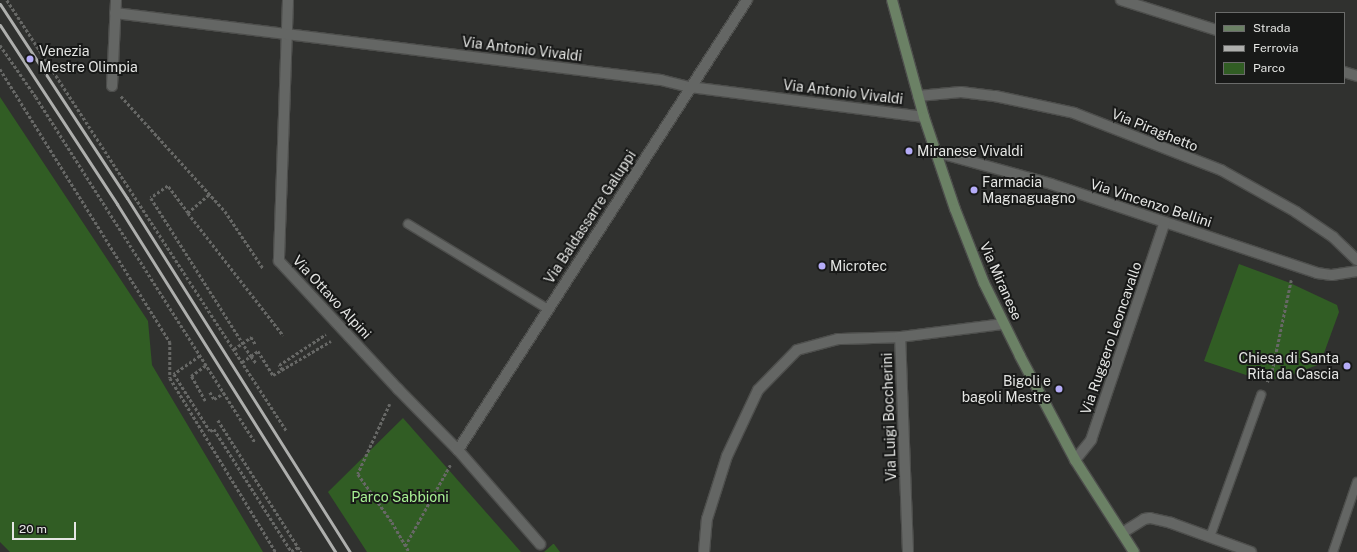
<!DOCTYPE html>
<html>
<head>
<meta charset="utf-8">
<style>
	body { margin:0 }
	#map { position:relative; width:1357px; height:552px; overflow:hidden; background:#30312f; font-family:"Public Sans",sans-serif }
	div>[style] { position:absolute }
	.green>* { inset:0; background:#315d24 }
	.path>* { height:2.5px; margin-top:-1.25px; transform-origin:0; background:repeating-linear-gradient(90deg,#676866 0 3px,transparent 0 5px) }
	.roads { filter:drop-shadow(1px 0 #4d4e4c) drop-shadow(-1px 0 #4d4e4c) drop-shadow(0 1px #4d4e4c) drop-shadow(0 -1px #4d4e4c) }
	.lane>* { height:8px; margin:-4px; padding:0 4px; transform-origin:4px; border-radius:4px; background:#646664 }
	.street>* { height:10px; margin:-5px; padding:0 5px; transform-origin:5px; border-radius:5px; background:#646664 }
	.secondary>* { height:10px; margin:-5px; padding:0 5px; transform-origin:5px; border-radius:5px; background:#6b8165 }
	.rail>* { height:3px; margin:-1.5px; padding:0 1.5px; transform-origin:1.5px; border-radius:1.5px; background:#aeafad }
	.dots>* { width:11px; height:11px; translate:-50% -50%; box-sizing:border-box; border:2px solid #181918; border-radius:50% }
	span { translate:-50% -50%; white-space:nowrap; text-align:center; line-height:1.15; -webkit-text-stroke:4px #181918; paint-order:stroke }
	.street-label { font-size:14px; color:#e5e6e4 }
	.poi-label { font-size:14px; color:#e5e6e4 }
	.left { translate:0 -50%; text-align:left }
	.right { translate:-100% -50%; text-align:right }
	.park-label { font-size:14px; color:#a7f093 }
	.legend { position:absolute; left:1215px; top:12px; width:130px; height:72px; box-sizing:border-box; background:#181918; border:1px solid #6a6b6a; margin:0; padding:5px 7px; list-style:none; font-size:12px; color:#e5e6e4 }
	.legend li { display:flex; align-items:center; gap:8px; height:20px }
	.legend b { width:20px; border:1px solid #6a6b6a }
	.scale { position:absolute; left:12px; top:522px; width:64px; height:18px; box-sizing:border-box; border:2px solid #e5e6e4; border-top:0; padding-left:5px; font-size:12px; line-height:14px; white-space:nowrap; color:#e5e6e4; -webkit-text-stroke:3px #181918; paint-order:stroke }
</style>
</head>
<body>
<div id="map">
	<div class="green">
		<i style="clip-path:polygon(0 97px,148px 321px,152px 365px,263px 552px,10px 552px,0 542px)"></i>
		<i style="clip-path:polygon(1239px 264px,1290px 283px,1337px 305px,1339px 312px,1320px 364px,1281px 379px,1258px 379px,1204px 361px)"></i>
		<i style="clip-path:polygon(403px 418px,521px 552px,367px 552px,328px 492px)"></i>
		<i style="clip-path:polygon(554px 544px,560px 552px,544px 552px,553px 544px)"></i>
	</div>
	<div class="path">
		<i style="left:7px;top:0;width:513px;rotate:57.02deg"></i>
		<i style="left:0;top:45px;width:63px;rotate:55.3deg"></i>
		<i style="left:36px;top:97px;width:409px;rotate:57.6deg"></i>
		<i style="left:0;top:69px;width:322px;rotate:58.1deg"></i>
		<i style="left:170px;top:342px;width:36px;rotate:90deg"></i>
		<i style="left:170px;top:378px;width:204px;rotate:58.7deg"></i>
		<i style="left:121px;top:96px;width:155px;rotate:47.9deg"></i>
		<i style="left:225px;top:211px;width:69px;rotate:56.3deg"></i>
		<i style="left:209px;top:195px;width:28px;rotate:139deg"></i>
		<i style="left:188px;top:213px;width:155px;rotate:52.1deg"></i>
		<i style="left:188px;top:213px;width:34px;rotate:-127deg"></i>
		<i style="left:168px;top:186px;width:21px;rotate:145deg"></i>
		<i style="left:151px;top:198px;width:187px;rotate:57.7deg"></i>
		<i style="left:251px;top:356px;width:9px;rotate:-36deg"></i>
		<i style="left:258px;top:351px;width:28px;rotate:58deg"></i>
		<i style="left:273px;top:375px;width:67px;rotate:-30.4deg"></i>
		<i style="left:234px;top:349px;width:21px;rotate:-35deg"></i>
		<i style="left:251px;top:337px;width:9px;rotate:58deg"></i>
		<i style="left:200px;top:356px;width:32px;rotate:145deg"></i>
		<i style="left:174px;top:374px;width:67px;rotate:57.7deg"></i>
		<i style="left:210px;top:431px;width:4px;rotate:-27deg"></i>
		<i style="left:214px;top:429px;width:144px;rotate:57.7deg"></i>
		<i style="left:291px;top:551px;width:8px;rotate:-30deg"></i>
		<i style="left:242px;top:362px;width:11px;rotate:-34deg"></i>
		<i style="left:251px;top:356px;width:9px;rotate:54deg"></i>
		<i style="left:282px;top:370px;width:6px;rotate:-121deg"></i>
		<i style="left:279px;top:365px;width:56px;rotate:-33.4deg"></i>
		<i style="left:1267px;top:382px;width:12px;rotate:-66deg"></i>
		<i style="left:1272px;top:371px;width:93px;rotate:-78.2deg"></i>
		<i style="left:210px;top:392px;width:8px;rotate:60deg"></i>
		<i style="left:214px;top:399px;width:12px;rotate:-31deg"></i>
		<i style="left:205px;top:401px;width:29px;rotate:-119deg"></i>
		<i style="left:191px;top:376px;width:19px;rotate:-36deg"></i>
		<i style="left:390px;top:404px;width:77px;rotate:114.6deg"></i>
		<i style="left:358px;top:474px;width:59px;rotate:54.7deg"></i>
		<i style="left:392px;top:522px;width:34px;rotate:60deg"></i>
		<i style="left:218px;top:420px;width:156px;rotate:57.8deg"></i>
		<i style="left:405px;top:546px;width:93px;rotate:-60.9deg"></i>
	</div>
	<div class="roads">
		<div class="lane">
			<i style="left:408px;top:224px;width:164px;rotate:31.3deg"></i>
			<i style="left:1210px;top:537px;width:151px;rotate:-70.2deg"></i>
			<i style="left:1333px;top:552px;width:74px;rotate:-71.1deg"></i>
		</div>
		<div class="street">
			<i style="left:288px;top:0;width:261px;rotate:92deg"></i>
			<i style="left:279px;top:261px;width:175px;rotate:47.1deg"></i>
			<i style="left:398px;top:389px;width:86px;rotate:45.5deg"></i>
			<i style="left:458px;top:450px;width:125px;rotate:48.9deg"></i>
			<i style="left:1121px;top:0;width:100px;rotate:17.5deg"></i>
			<i style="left:115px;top:13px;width:550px;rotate:7deg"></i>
			<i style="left:661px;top:80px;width:30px;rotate:14deg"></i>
			<i style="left:690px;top:87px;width:236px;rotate:7.3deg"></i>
			<i style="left:1344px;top:72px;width:14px;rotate:17deg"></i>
			<i style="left:112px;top:86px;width:86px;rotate:-87.3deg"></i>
			<i style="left:918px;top:96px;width:43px;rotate:-5.3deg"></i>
			<i style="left:961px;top:92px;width:34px;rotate:7deg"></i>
			<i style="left:995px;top:96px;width:81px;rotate:12.1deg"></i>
			<i style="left:1074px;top:113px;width:158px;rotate:21.2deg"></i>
			<i style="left:1221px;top:170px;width:86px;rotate:29.2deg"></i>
			<i style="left:1296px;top:212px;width:45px;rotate:34deg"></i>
			<i style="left:1333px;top:237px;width:33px;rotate:44deg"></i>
			<i style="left:936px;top:152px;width:119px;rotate:15.5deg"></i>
			<i style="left:1051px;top:184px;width:280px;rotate:18.5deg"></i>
			<i style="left:1317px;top:273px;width:15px;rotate:8deg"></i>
			<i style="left:1332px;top:275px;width:25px;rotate:-9deg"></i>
			<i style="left:458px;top:450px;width:535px;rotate:-57.29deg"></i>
			<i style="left:1075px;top:460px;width:26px;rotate:-51deg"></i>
			<i style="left:1091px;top:440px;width:230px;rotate:-71.3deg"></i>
			<i style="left:1122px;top:533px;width:26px;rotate:-32deg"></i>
			<i style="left:1144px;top:519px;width:6px;rotate:-9deg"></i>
			<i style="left:1150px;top:518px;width:22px;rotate:13deg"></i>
			<i style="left:1171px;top:523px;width:85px;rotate:19.9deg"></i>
			<i style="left:704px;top:552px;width:33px;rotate:-85deg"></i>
			<i style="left:707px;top:519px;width:66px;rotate:-72.4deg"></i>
			<i style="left:727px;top:456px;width:73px;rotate:-64.8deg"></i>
			<i style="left:758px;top:390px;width:56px;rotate:-45.7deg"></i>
			<i style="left:797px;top:350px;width:42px;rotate:-15deg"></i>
			<i style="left:838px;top:339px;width:62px;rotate:-1.8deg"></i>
			<i style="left:908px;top:552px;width:215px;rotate:-92.1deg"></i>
			<i style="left:900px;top:337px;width:104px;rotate:-7.2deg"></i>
		</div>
		<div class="secondary">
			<i style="left:892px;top:0;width:121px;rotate:74.7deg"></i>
			<i style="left:924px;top:117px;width:97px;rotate:71.4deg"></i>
			<i style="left:955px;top:209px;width:79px;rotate:68.6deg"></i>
			<i style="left:984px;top:283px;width:81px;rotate:63.7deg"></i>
			<i style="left:1020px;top:356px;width:118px;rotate:62.1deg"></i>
			<i style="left:1075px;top:460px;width:109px;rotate:57.3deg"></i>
		</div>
	</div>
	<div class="rail">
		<i style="left:0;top:4px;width:232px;rotate:56.8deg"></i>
		<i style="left:127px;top:198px;width:418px;rotate:57.8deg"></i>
		<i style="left:0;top:25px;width:214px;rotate:56.8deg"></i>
		<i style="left:117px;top:204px;width:411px;rotate:57.9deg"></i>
	</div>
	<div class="dots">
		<i style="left:30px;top:59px;background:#b5acf8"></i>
		<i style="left:909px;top:151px;background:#b5acf8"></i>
		<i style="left:974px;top:190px;background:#b5acf8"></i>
		<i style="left:822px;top:266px;background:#b5acf8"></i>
		<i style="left:1347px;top:366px;background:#b5acf8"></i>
		<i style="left:1059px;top:389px;background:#b5acf8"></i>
	</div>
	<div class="street-label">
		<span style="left:522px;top:49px;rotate:7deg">Via Antonio Vivaldi</span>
		<span style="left:843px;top:92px;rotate:7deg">Via Antonio Vivaldi</span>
		<span style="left:1155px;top:130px;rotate:22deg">Via Piraghetto</span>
		<span style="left:1151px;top:203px;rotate:18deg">Via Vincenzo Bellini</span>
		<span style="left:590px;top:217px;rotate:-57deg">Via Baldassarre Galuppi</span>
		<span style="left:1001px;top:281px;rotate:66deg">Via Miranese</span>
		<span style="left:332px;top:297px;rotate:47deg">Via Ottavo Alpini</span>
		<span style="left:1111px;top:338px;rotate:-71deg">Via Ruggero Leoncavallo</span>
		<span style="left:889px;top:417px;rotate:-92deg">Via Luigi Boccherini</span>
	</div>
	<div class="poi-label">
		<span class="left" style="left:39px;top:59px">Venezia<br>Mestre Olimpia</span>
		<span class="left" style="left:917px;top:151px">Miranese Vivaldi</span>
		<span class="left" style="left:982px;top:190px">Farmacia<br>Magnaguagno</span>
		<span class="left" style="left:830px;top:266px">Microtec</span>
		<span class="right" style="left:1339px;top:366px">Chiesa di Santa<br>Rita da Cascia</span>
		<span class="right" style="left:1051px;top:389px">Bigoli e<br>bagoli Mestre</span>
	</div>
	<div class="park-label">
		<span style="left:400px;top:497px">Parco Sabbioni</span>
	</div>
	<ul class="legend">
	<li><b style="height:5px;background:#6b8165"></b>Strada</li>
	<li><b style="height:5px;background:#aeafad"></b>Ferrovia</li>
	<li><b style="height:11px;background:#315d24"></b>Parco</li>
	</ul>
	<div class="scale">20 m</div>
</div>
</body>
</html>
